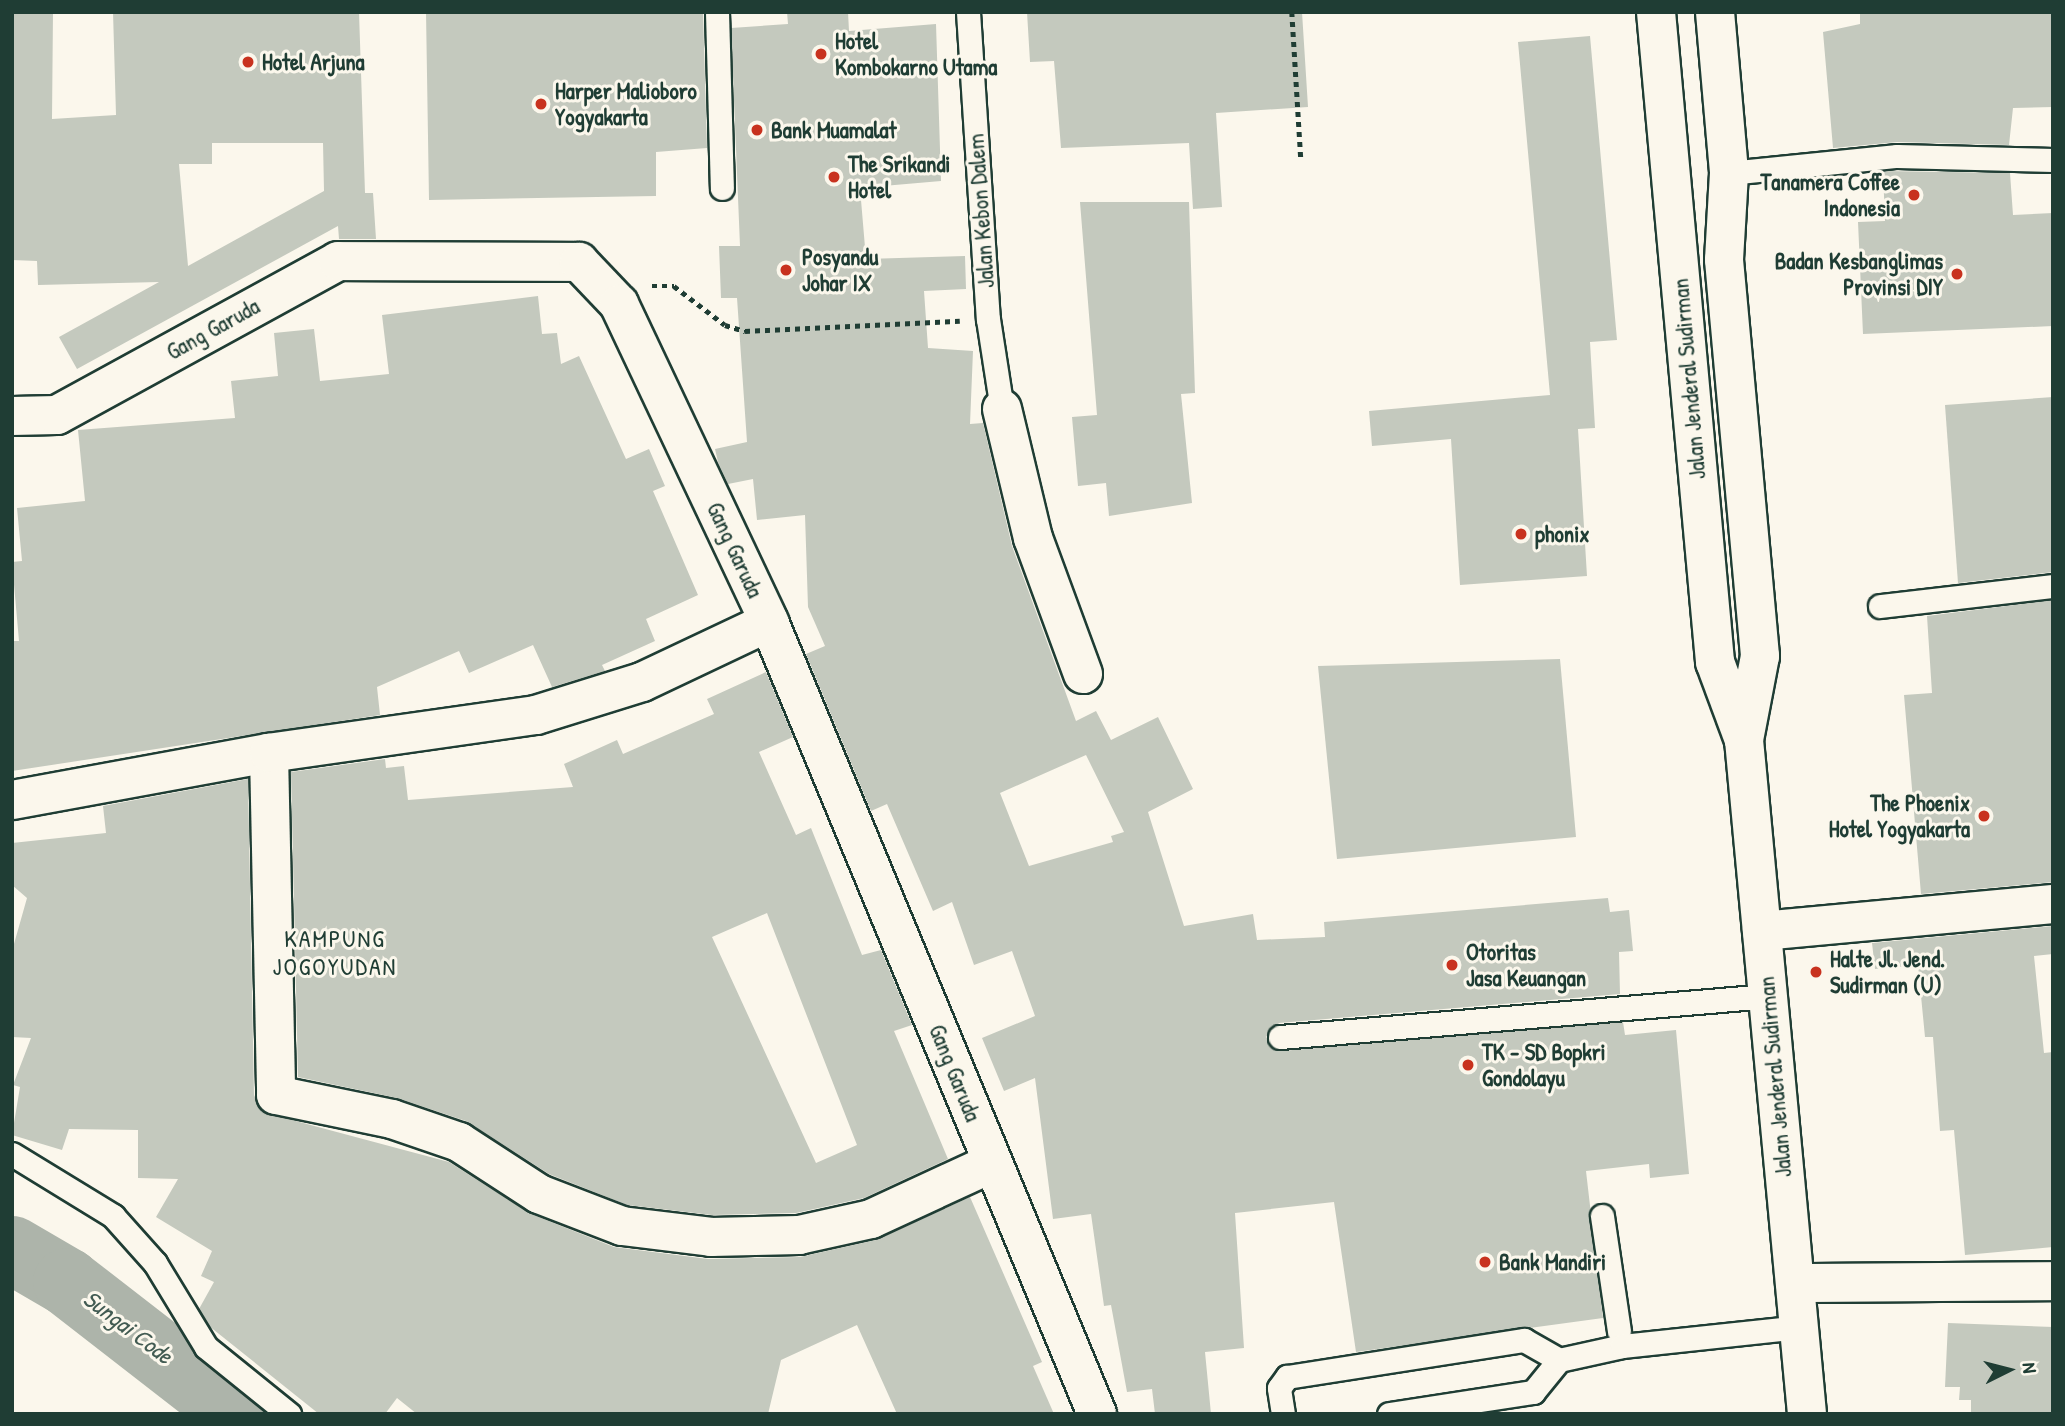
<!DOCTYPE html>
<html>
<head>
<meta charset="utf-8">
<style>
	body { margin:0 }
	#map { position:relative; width:2065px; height:1426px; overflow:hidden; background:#fbf7ec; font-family:"Patrick Hand",sans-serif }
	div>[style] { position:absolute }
	.river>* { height:68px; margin:-34px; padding:0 34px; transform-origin:34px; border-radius:34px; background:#adb4aa }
	.building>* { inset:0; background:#c4c9be }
	.path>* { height:4.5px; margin-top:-2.25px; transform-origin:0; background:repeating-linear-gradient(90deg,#1f3d34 0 5px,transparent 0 10px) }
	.roads { filter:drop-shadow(2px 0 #1f3d34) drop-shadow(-2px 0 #1f3d34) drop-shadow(0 2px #1f3d34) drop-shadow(0 -2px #1f3d34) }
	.lane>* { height:23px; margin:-11.5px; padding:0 11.5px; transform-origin:11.5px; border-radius:11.5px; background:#fbf7ec }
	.street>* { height:38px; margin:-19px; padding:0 19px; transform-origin:19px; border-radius:19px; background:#fbf7ec }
	.primary>* { height:38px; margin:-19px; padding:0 19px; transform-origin:19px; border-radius:19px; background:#fbf7ec }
	.dots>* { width:19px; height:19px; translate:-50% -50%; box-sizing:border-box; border:4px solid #fbf7ec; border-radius:50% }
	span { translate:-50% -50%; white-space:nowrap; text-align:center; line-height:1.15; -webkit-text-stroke:6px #fbf7ec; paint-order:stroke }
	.poi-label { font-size:23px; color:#1f3d34; font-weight:700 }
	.left { translate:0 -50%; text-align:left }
	.right { translate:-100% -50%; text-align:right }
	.street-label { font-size:23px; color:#1f3d34 }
	.neighbourhood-label { font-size:24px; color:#1f3d34; letter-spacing:2px }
	.water-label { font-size:24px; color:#425b52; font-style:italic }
	.frame { position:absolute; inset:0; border:14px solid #1f3d34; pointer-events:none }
	.north { position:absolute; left:1974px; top:1335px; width:70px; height:70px; -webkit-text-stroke:5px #fbf7ec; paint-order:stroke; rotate:84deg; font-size:19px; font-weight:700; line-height:28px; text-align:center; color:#1f3d34 }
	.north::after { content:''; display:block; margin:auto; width:24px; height:32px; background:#1f3d34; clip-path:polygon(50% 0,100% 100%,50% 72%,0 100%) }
</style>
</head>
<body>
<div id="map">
	<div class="river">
		<i style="left:12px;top:1250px;width:64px;rotate:30.2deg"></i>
		<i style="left:67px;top:1282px;width:215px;rotate:37.8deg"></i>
	</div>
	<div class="building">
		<i style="clip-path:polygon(evenodd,12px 12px,53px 12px,52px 119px,116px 115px,113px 12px,359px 12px,365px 193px,373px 193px,376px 239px,339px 239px,338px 226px,77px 369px,59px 337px,159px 282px,38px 285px,37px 261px,12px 260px,12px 12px,212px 143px,323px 143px,324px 191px,188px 266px,179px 164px,212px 164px,212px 143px)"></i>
		<i style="clip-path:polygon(426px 12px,703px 12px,707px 148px,656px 152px,656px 196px,429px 200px)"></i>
		<i style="clip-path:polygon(evenodd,787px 12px,848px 12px,849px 31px,936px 24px,941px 181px,860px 188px,866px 259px,965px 256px,966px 289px,924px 291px,928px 348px,973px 351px,970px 424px,983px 423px,1012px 546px,1076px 721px,1096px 711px,1111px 740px,1158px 717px,1193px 789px,1148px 812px,1184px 926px,1253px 914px,1257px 940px,1325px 937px,1324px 922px,1608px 898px,1610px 912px,1629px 910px,1633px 951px,1619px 952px,1620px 994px,1279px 1023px,1266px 1037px,1281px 1051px,1623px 1022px,1625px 1035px,1676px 1030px,1689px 1174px,1650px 1178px,1649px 1164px,1586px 1171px,1603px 1318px,1356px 1352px,1334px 1202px,1235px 1213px,1244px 1348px,1205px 1352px,1211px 1414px,1155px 1414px,1152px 1389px,1127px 1392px,1111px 1305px,1104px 1306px,1091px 1214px,1053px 1219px,1035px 1078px,1004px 1091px,982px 1038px,1035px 1016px,1012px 951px,974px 965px,952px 902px,933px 911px,887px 804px,871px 811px,806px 654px,825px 646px,808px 607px,805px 515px,757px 520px,753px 479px,728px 484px,718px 462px,715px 449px,747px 442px,737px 298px,721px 298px,719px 246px,740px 246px,731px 28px,788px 24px,787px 12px,1086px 755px,1124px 832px,1111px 836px,1113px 842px,1029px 866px,1000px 793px,1086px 755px)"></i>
		<i style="clip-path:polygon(1027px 12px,1302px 12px,1308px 107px,1216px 113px,1222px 207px,1193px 209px,1189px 143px,1061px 148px,1054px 61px,1030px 62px)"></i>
		<i style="clip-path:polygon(1860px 12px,2053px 12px,2053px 107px,2013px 108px,2009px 145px,1897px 142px,1833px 148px,1823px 32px,1860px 24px)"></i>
		<i style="clip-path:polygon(1590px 36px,1617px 340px,1590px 342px,1595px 428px,1578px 429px,1587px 576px,1460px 585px,1451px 439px,1372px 446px,1369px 411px,1550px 395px,1518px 42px)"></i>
		<i style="clip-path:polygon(1883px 171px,2010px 173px,2013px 215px,2053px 213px,2053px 326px,1863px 334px,1858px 222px,1885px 221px)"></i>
		<i style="clip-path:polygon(1080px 202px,1189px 202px,1195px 393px,1181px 394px,1192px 503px,1109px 516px,1106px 483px,1078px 486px,1072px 417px,1097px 415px)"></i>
		<i style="clip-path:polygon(538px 296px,542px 334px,557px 333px,561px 364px,579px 356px,626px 459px,649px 449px,665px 486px,653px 491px,698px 595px,646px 619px,655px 641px,602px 665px,605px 671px,552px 687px,533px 645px,469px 673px,459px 651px,377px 687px,380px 715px,12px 771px,12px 641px,19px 641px,12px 562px,22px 561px,17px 508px,85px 501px,78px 430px,235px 418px,231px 381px,278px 376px,274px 333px,314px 329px,320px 381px,389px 374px,382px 315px)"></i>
		<i style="clip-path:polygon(2053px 397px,2053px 572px,1958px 583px,1945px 405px)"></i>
		<i style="clip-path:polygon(2053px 600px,2053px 882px,1921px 894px,1904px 695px,1932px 693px,1927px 616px)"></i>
		<i style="clip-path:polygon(1560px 659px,1576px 837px,1337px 859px,1318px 666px)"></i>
		<i style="clip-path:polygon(evenodd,766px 672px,793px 737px,759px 752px,796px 835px,811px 828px,862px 955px,881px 950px,912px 1025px,894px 1031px,948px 1159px,864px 1198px,796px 1213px,712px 1215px,627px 1205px,549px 1174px,466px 1121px,397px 1098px,298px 1077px,291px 772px,385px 759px,386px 768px,404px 766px,408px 800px,573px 787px,564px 764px,617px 740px,623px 754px,714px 714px,707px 699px,766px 672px,767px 913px,857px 1145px,816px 1163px,712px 937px,767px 913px)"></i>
		<i style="clip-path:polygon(248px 779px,254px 1095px,262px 1112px,449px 1162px,531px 1214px,614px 1247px,708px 1259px,800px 1257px,876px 1240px,970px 1197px,1042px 1362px,1033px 1366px,1054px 1414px,897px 1414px,857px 1325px,781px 1360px,768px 1414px,417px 1414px,397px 1398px,385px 1414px,319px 1414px,209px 1326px,199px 1309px,214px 1282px,201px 1276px,212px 1251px,156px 1217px,178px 1179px,138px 1178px,138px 1130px,69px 1129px,62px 1150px,12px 1135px,20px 1087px,13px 1085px,31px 1038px,12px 1037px,12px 951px,27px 898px,12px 885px,12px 843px,106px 833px,103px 806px)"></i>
		<i style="clip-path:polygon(2053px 926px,2053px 954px,2034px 956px,2044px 1053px,2053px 1052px,2053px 1247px,1965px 1255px,1954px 1130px,1940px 1131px,1933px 1037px,1925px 1037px,1918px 965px,1875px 969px,1872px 943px)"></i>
		<i style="clip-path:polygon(1948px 1323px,2053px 1327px,2053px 1414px,1971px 1414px,1971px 1400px,1959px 1400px,1960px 1387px,1945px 1387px)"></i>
	</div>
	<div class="path">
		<i style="left:1292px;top:12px;width:148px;rotate:86.5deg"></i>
		<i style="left:652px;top:286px;width:22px"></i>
		<i style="left:674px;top:286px;width:64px;rotate:37.4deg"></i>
		<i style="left:725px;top:325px;width:21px;rotate:17deg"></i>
		<i style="left:745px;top:331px;width:215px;rotate:-2.7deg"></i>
	</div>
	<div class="roads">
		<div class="lane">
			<i style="left:717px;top:12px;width:176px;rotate:88.4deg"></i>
			<i style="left:968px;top:12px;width:308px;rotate:86.3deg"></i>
			<i style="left:988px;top:319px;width:91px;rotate:81.2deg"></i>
			<i style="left:1729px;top:173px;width:169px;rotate:-5.8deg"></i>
			<i style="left:1897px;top:156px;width:156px;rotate:1.5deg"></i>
			<i style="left:1880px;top:606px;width:174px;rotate:-6.6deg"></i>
			<i style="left:1280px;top:1037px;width:490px;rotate:-4.8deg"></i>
			<i style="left:12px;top:1154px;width:119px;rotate:31.5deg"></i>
			<i style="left:113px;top:1216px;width:63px;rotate:48.2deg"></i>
			<i style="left:155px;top:1263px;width:98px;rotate:58.7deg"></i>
			<i style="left:206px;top:1347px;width:107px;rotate:38.9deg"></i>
			<i style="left:1602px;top:1216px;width:116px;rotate:81.6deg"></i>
			<i style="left:1283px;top:1414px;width:26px;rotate:-99deg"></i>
			<i style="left:1279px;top:1388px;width:14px;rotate:-54deg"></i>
			<i style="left:1287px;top:1377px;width:240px;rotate:-8.9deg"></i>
			<i style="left:1524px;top:1340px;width:40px;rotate:29.7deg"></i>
			<i style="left:1389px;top:1414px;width:146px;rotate:-8.7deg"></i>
			<i style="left:1533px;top:1392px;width:41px;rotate:-50.9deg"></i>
			<i style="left:1559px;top:1360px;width:65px;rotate:-12.5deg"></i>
			<i style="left:1622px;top:1346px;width:178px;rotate:-6.1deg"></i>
		</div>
		<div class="street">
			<i style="left:1002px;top:409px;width:133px;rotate:76.5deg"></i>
			<i style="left:1033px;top:538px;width:145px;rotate:69.8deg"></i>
			<i style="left:12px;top:416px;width:45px;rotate:-1.3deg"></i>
			<i style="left:57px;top:415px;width:320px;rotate:-28.7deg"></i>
			<i style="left:338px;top:261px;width:241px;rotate:0.2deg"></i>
			<i style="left:579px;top:262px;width:58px;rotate:46.4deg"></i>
			<i style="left:619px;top:304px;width:352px;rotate:64.7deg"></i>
			<i style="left:769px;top:622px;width:857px;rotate:67.5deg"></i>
			<i style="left:269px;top:753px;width:342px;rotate:88.8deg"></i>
			<i style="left:276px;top:1095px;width:118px;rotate:11.7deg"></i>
			<i style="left:392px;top:1119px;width:71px;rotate:18.9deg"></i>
			<i style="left:459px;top:1142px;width:95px;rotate:33deg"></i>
			<i style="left:539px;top:1194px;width:89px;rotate:21.1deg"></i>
			<i style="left:622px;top:1226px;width:90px;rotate:7deg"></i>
			<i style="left:711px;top:1237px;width:88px;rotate:-1.3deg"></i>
			<i style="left:799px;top:1235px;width:74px;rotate:-12.5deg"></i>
			<i style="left:871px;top:1219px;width:133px;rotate:-24.8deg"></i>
			<i style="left:12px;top:800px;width:261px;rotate:-10.4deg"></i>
			<i style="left:269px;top:753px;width:270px;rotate:-8.1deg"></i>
			<i style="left:536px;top:715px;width:111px;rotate:-17.3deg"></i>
			<i style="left:642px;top:682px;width:140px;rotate:-25.3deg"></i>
			<i style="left:1762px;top:931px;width:292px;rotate:-5.3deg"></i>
			<i style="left:1795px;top:1283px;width:258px;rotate:-0.4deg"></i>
		</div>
		<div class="primary">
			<i style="left:1656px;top:12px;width:653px;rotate:84.81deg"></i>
			<i style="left:1715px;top:662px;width:83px;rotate:69.6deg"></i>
			<i style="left:1744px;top:740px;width:677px;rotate:84.66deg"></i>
			<i style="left:1715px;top:12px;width:162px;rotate:85deg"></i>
			<i style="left:1729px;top:173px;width:87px;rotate:93.3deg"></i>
			<i style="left:1724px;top:260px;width:398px;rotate:84.8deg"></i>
			<i style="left:1760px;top:656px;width:86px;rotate:100.8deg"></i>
		</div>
	</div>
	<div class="dots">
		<i style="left:821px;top:54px;background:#c8321e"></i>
		<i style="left:248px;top:62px;background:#c8321e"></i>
		<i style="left:541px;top:104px;background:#c8321e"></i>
		<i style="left:757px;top:130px;background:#c8321e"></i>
		<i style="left:834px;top:177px;background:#c8321e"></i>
		<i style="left:1914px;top:195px;background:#c8321e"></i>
		<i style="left:786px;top:270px;background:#c8321e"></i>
		<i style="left:1957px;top:274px;background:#c8321e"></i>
		<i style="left:1521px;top:534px;background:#c8321e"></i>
		<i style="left:1984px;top:816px;background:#c8321e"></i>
		<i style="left:1452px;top:965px;background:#c8321e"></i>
		<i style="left:1816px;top:972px;background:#c8321e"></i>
		<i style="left:1468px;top:1065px;background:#c8321e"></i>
		<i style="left:1485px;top:1262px;background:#c8321e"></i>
	</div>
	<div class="poi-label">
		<span class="left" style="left:835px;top:54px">Hotel<br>Kombokarno Utama</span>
		<span class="left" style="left:262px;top:62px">Hotel Arjuna</span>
		<span class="left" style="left:555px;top:104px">Harper Malioboro<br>Yogyakarta</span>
		<span class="left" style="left:771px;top:130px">Bank Muamalat</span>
		<span class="left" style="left:848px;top:177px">The Srikandi<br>Hotel</span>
		<span class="right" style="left:1900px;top:195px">Tanamera Coffee<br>Indonesia</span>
		<span class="left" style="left:802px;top:270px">Posyandu<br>Johar IX</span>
		<span class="right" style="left:1943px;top:274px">Badan Kesbanglimas<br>Provinsi DIY</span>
		<span class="left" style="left:1535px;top:534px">phonix</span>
		<span class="right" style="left:1970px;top:816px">The Phoenix<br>Hotel Yogyakarta</span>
		<span class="left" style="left:1466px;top:965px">Otoritas<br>Jasa Keuangan</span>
		<span class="left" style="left:1830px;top:972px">Halte Jl. Jend.<br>Sudirman (U)</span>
		<span class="left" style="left:1482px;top:1065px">TK - SD Bopkri<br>Gondolayu</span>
		<span class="left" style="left:1499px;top:1262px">Bank Mandiri</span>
	</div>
	<div class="street-label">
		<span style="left:981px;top:211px;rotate:-94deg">Jalan Kebon Dalem</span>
		<span style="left:213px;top:329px;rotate:-29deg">Gang Garuda</span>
		<span style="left:1689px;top:379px;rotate:-95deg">Jalan Jenderal Sudirman</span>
		<span style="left:735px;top:550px;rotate:65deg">Gang Garuda</span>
		<span style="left:955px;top:1073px;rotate:68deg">Gang Garuda</span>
		<span style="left:1775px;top:1077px;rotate:-95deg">Jalan Jenderal Sudirman</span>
	</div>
	<div class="neighbourhood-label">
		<span style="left:335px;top:953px">KAMPUNG<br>JOGOYUDAN</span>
	</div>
	<div class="water-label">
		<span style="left:128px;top:1327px;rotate:37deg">Sungai Code</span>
	</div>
	<div class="frame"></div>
	<div class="north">N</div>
</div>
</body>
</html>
